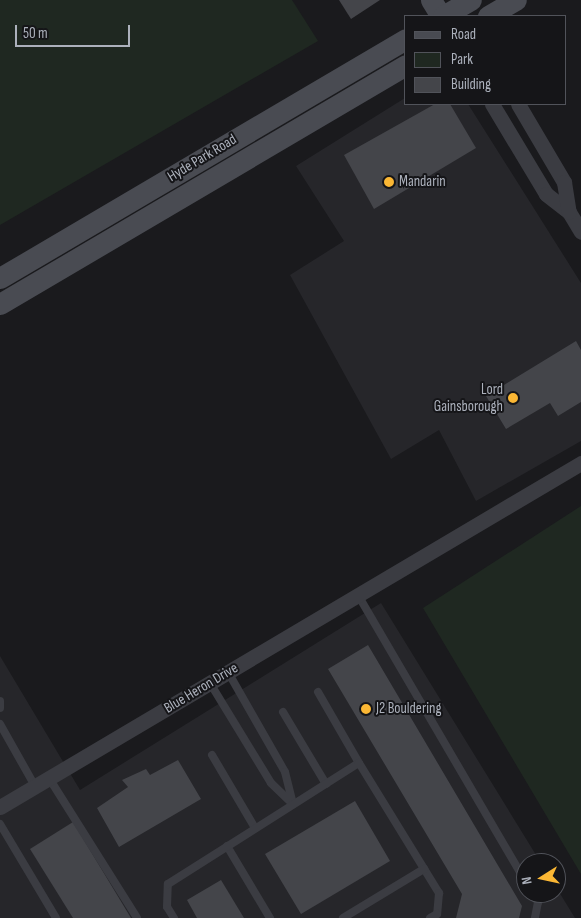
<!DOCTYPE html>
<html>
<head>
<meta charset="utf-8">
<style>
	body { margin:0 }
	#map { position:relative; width:581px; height:918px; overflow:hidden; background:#1a1a1d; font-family:"Sofia Sans Condensed",sans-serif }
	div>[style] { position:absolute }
	.built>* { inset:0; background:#26262a }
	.green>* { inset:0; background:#1f2821 }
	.building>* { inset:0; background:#44454a }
	.lane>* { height:8px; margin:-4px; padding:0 4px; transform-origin:4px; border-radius:4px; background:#3b3c42 }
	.street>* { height:15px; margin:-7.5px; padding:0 7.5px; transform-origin:7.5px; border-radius:7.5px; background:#3b3c42 }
	.secondary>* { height:21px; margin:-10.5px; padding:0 10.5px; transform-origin:10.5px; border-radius:10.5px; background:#494b52 }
	.dots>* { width:14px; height:14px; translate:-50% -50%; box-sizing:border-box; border:2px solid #151518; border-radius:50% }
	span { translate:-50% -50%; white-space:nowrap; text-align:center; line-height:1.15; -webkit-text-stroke:4px #151518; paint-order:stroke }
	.street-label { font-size:15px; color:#acb1bc }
	.poi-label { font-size:15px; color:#acb1bc }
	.left { translate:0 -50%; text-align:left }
	.right { translate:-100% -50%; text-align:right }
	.legend { position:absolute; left:404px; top:15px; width:162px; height:90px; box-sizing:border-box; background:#151518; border:1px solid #51535a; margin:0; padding:6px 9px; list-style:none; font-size:15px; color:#acb1bc }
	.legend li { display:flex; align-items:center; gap:10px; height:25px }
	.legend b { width:25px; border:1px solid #51535a }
	.north { position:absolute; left:516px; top:853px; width:50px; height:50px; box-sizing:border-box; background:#151518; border:1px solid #51535a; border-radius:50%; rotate:260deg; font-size:14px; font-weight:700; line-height:20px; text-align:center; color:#acb1bc }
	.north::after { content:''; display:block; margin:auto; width:18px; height:22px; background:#fbb734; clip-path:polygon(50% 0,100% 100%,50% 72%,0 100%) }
	.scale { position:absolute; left:15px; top:25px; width:115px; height:22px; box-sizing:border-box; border:2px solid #acb1bc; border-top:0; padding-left:6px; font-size:15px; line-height:18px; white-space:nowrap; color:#acb1bc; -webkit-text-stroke:4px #151518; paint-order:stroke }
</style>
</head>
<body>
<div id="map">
	<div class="built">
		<i style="clip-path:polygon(405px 98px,405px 104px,468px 104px,581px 283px,581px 441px,476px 501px,439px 430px,391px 459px,290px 275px,344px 241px,296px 166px)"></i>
		<i style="clip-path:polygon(381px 603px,541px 863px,526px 863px,526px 893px,556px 893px,556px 887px,575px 918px,0 918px,0 656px,80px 790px)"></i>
	</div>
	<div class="green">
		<i style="clip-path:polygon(0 0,292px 0,318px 41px,0 225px)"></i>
		<i style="clip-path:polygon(581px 506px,581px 874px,423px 608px)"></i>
	</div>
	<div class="building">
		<i style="clip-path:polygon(339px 0,380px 0,351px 19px)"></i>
		<i style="clip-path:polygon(435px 104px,450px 104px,476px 148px,374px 209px,344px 155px)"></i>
		<i style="clip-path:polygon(576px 341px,581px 350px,581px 402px,558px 416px,550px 403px,506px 429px,486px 396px)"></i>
		<i style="clip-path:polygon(368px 645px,522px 906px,519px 918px,456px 918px,462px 894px,328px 669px)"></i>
		<i style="clip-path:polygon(178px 760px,201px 799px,119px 847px,97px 808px,128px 787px,122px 780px,146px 769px,150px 775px)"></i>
		<i style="clip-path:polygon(355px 801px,390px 861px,301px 914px,265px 854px)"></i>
		<i style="clip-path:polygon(73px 822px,131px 918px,73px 918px,30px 849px)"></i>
		<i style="clip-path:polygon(221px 880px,244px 918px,197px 918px,187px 900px)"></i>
	</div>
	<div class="lane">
		<i style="left:358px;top:595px;width:333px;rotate:59.7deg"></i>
		<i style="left:228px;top:672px;width:115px;rotate:60.3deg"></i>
		<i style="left:285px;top:772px;width:33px;rotate:76deg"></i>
		<i style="left:210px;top:683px;width:117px;rotate:58.6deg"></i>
		<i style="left:271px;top:783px;width:30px;rotate:44deg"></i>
		<i style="left:318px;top:692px;width:82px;rotate:60deg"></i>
		<i style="left:0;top:701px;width:7px;rotate:90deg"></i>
		<i style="left:283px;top:712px;width:84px;rotate:59.2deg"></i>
		<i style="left:0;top:724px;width:71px;rotate:60.6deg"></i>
		<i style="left:212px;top:755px;width:85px;rotate:59.5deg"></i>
		<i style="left:49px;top:778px;width:165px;rotate:57.8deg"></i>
		<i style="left:0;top:824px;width:109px;rotate:59.2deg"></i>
		<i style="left:227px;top:846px;width:84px;rotate:59.2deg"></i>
		<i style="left:532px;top:893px;width:11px;rotate:56deg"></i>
		<i style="left:538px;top:902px;width:16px;rotate:101deg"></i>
		<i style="left:174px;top:918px;width:13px;rotate:-122deg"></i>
		<i style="left:167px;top:907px;width:23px;rotate:-88deg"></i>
		<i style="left:168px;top:884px;width:226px;rotate:-32.4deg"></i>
		<i style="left:359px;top:763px;width:153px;rotate:58.4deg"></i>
		<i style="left:439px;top:893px;width:21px;rotate:95deg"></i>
		<i style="left:437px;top:914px;width:8px;rotate:150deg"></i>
		<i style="left:343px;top:918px;width:95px;rotate:-31.2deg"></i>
	</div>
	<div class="street">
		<i style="left:492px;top:104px;width:105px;rotate:59deg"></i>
		<i style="left:546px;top:194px;width:29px;rotate:38deg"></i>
		<i style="left:569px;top:212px;width:23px;rotate:59deg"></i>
		<i style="left:518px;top:104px;width:91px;rotate:59.5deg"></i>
		<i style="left:564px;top:182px;width:30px;rotate:81deg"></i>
		<i style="left:0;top:807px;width:675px;rotate:-30.63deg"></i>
	</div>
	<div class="secondary">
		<i style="left:431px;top:0;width:19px;rotate:58deg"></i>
		<i style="left:443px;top:16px;width:32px;rotate:-30deg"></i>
		<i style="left:488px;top:16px;width:32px;rotate:-30deg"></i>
		<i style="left:0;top:278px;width:470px;rotate:-30.5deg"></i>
		<i style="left:0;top:304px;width:470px;rotate:-30.5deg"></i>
	</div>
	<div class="dots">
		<i style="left:389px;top:182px;background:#fbb734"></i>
		<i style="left:513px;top:398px;background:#fbb734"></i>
		<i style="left:366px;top:709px;background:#fbb734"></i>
	</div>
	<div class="street-label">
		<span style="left:202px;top:158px;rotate:-31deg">Hyde Park Road</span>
		<span style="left:201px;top:688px;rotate:-31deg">Blue Heron Drive</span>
	</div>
	<div class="poi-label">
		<span class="left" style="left:399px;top:182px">Mandarin</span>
		<span class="right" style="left:503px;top:398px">Lord<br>Gainsborough</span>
		<span class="left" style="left:376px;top:709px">J2 Bouldering</span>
	</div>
	<ul class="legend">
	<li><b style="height:6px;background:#494b52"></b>Road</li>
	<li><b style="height:14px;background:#1f2821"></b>Park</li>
	<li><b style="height:14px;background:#44454a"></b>Building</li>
	</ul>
	<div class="north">N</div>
	<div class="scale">50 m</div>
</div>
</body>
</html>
